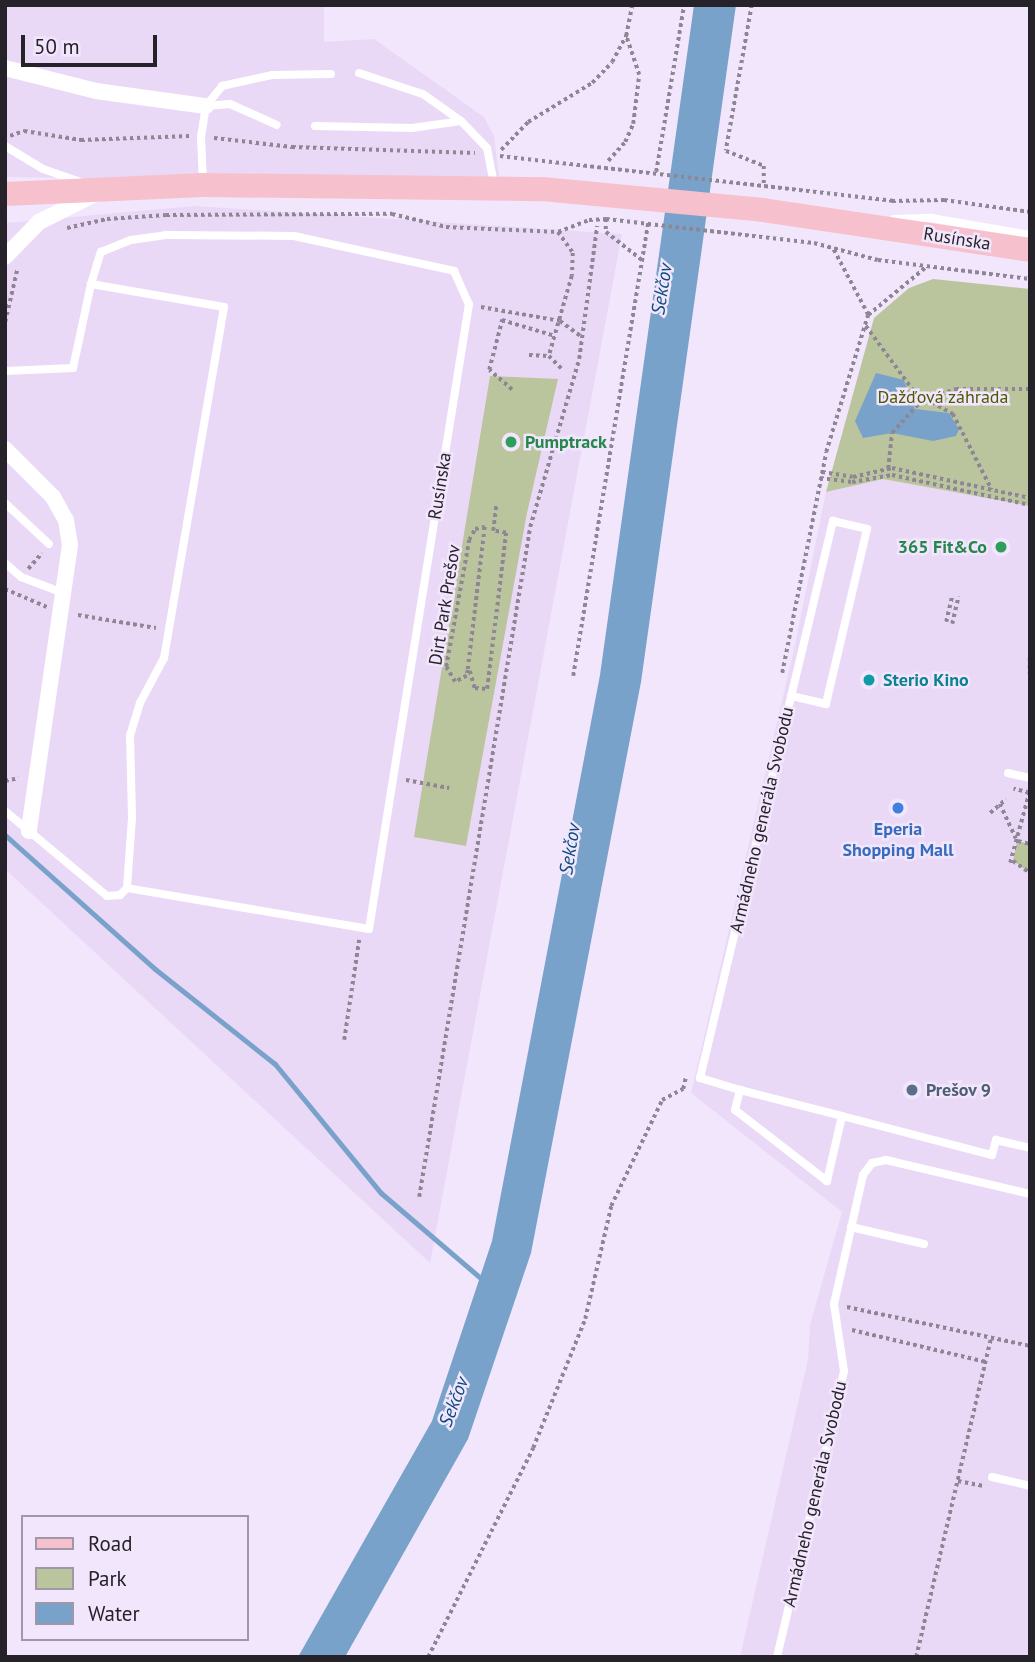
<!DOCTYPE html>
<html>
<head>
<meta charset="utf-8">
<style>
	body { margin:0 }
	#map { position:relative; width:1035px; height:1662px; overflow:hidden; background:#f2e6fc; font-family:"PT Sans",sans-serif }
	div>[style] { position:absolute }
	.built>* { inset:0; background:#e9d9f6 }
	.green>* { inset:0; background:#bac59e }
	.water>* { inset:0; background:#78a2ca }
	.stream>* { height:5px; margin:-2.5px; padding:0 2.5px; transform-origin:2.5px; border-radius:2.5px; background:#78a2ca }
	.path>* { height:3.5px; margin-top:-1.75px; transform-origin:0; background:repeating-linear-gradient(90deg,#8e8695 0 3.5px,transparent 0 7px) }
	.lane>* { height:8px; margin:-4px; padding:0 4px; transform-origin:4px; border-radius:4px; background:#fff }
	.street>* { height:16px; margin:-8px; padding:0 8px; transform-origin:8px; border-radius:8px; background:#fff }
	.primary>* { height:24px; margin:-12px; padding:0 12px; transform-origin:12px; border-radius:12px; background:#f7c0cd }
	.dots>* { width:19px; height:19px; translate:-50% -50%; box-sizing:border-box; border:4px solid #f2e6fc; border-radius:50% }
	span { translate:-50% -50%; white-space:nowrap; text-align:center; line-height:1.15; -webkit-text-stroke:5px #f2e6fc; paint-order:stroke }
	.street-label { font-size:18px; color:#26222a }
	.park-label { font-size:18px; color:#4b5a00 }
	.leisure-label { font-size:18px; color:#27864d; font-weight:700 }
	.left { translate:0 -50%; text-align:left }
	.right { translate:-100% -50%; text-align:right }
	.culture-label { font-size:18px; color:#0d838f; font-weight:700 }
	.shop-label { font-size:18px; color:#366cbe; font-weight:700 }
	.service-label { font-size:18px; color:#4e5e75; font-weight:700 }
	.water-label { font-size:19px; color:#0a4c7f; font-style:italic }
	.frame { position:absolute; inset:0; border:7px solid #26222a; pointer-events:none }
	.legend { position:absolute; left:21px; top:1515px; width:228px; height:126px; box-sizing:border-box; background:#f2e6fc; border:2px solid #a098a8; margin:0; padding:9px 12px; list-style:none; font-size:21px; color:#26222a }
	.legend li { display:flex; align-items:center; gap:14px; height:35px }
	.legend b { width:35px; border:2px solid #a098a8 }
	.scale { position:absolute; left:21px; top:35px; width:136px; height:32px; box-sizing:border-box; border:4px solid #26222a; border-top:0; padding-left:9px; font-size:21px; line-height:24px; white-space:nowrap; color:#26222a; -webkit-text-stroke:5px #f2e6fc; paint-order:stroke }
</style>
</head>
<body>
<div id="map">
	<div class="built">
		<i style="clip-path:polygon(5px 5px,324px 5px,324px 42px,374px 39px,484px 117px,494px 136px,500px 184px,5px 177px)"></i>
		<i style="clip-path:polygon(195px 206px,622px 234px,430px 1263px,5px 869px,5px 223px)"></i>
		<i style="clip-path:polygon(883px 479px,1030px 506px,1030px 1657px,740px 1657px,808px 1359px,810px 1325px,842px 1212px,691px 1093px,795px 645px,826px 492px)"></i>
	</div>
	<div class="green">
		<i style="clip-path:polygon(933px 279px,1030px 289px,1030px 506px,883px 479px,826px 492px,874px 318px,909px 288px)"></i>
		<i style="clip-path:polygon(490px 376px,558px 379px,527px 513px,466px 846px,414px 837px)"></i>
		<i style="clip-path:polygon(1017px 841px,1030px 844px,1030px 873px,1013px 861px)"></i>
	</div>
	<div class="water">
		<i style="clip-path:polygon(694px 5px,736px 5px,641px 682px,531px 1253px,468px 1439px,345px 1657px,298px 1657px,432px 1421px,492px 1241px,600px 675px)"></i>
		<i style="clip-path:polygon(876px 373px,904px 380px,915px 409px,949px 413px,959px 429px,956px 436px,933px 441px,892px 433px,863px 438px,855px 421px)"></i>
	</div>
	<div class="stream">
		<i style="left:5px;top:835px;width:201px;rotate:41.8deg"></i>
		<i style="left:155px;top:969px;width:153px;rotate:38.4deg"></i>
		<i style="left:275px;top:1064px;width:167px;rotate:50.6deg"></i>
		<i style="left:381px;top:1193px;width:134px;rotate:40.5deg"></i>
	</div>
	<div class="path">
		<i style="left:752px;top:5px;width:148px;rotate:100.1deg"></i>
		<i style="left:726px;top:151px;width:41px;rotate:21.5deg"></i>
		<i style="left:764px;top:166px;width:18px;rotate:90deg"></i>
		<i style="left:10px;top:136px;width:15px;rotate:-20deg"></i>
		<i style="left:24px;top:131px;width:58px;rotate:9deg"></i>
		<i style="left:81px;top:140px;width:108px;rotate:-2.1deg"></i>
		<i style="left:214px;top:138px;width:79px;rotate:6.6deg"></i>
		<i style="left:292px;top:147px;width:183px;rotate:1.9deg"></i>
		<i style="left:501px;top:150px;width:39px;rotate:-46deg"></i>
		<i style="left:528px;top:122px;width:75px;rotate:-31.4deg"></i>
		<i style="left:592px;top:83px;width:29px;rotate:-46deg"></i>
		<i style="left:612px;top:62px;width:30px;rotate:-62deg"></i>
		<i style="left:626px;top:36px;width:32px;rotate:-79deg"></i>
		<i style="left:500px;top:156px;width:395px;rotate:6.5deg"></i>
		<i style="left:892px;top:201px;width:52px;rotate:-1.1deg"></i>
		<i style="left:944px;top:200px;width:87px;rotate:7.9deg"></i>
		<i style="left:608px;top:161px;width:25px;rotate:-48deg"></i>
		<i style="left:625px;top:142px;width:20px;rotate:-66deg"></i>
		<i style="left:633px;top:124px;width:49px;rotate:-83deg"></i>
		<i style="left:639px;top:75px;width:41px;rotate:-108.4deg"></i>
		<i style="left:656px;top:172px;width:169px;rotate:-80.5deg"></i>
		<i style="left:606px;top:219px;width:13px;rotate:90deg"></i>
		<i style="left:606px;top:232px;width:46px;rotate:37.9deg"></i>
		<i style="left:67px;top:228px;width:41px;rotate:-12.7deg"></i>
		<i style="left:107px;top:219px;width:59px;rotate:-3.9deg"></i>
		<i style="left:166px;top:215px;width:226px;rotate:-0.3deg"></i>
		<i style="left:392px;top:214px;width:56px;rotate:13.5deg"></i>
		<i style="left:446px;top:227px;width:112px;rotate:2.6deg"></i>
		<i style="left:558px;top:232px;width:33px;rotate:-21deg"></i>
		<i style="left:589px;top:220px;width:17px;rotate:-3deg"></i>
		<i style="left:606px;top:219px;width:209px;rotate:6.6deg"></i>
		<i style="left:814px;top:243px;width:66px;rotate:14.9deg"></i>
		<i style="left:878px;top:260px;width:153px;rotate:7.1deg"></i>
		<i style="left:558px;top:232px;width:26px;rotate:54deg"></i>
		<i style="left:573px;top:253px;width:23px;rotate:92deg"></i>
		<i style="left:572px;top:276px;width:83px;rotate:106deg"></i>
		<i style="left:549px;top:356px;width:18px;rotate:45deg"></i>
		<i style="left:481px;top:307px;width:80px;rotate:10deg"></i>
		<i style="left:560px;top:321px;width:27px;rotate:36deg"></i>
		<i style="left:868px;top:315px;width:75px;rotate:-39.6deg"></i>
		<i style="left:5px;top:322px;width:53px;rotate:-77deg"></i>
		<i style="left:866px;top:326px;width:93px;rotate:53.7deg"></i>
		<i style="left:529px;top:355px;width:19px;rotate:3deg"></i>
		<i style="left:512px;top:390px;width:30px;rotate:-139deg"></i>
		<i style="left:489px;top:370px;width:52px;rotate:-75.4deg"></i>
		<i style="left:502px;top:320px;width:55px;rotate:16.8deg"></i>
		<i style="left:926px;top:399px;width:31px;rotate:29deg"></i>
		<i style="left:953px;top:414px;width:85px;rotate:62.8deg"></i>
		<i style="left:888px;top:469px;width:36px;rotate:-84deg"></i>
		<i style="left:892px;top:433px;width:43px;rotate:-47.8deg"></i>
		<i style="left:921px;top:401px;width:37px;rotate:-19deg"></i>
		<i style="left:956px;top:389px;width:74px"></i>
		<i style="left:822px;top:472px;width:31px;rotate:9deg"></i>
		<i style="left:853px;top:477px;width:40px;rotate:-13deg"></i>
		<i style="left:892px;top:468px;width:141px;rotate:12.3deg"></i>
		<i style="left:820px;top:478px;width:32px;rotate:7deg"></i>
		<i style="left:852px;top:482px;width:41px;rotate:-9.9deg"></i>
		<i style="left:892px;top:475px;width:141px;rotate:12.3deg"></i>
		<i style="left:485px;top:527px;width:144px;rotate:96.8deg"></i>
		<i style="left:468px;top:670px;width:6px;rotate:99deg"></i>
		<i style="left:467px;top:676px;width:13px;rotate:153deg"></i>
		<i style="left:455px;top:682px;width:17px;rotate:-121deg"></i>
		<i style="left:446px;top:667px;width:129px;rotate:-79.7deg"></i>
		<i style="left:469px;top:540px;width:13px;rotate:-61deg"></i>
		<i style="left:475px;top:529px;width:10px;rotate:-11deg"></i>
		<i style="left:28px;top:569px;width:21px;rotate:-49deg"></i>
		<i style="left:5px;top:589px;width:46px;rotate:23.2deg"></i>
		<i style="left:78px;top:615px;width:79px;rotate:9.5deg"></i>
		<i style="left:946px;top:622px;width:27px;rotate:-77deg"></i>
		<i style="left:952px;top:624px;width:28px;rotate:-77deg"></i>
		<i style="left:1030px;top:658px;width:16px;rotate:90deg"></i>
		<i style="left:470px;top:671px;width:18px;rotate:74deg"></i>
		<i style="left:475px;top:688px;width:12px;rotate:5deg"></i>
		<i style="left:487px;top:689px;width:157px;rotate:-83.1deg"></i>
		<i style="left:506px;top:533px;width:13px;rotate:-171deg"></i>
		<i style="left:493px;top:531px;width:25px;rotate:-83deg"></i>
		<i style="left:782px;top:673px;width:225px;rotate:-78.7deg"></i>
		<i style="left:826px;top:452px;width:143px;rotate:-73deg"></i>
		<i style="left:868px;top:315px;width:77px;rotate:-117.9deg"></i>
		<i style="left:573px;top:676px;width:461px;rotate:-80.6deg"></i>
		<i style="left:406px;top:780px;width:44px;rotate:10.5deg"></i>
		<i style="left:5px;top:781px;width:14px;rotate:-12deg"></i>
		<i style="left:1000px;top:804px;width:38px;rotate:65deg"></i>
		<i style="left:990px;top:813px;width:21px;rotate:-41deg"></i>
		<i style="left:1018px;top:841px;width:12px;rotate:14deg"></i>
		<i style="left:1013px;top:861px;width:21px;rotate:35deg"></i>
		<i style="left:1010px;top:863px;width:73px;rotate:-74.8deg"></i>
		<i style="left:1029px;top:793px;width:16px;rotate:-166deg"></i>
		<i style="left:344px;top:1040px;width:101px;rotate:-81.5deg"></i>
		<i style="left:419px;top:1197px;width:679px;rotate:-80.59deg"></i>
		<i style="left:530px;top:527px;width:175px;rotate:-73.7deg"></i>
		<i style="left:579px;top:359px;width:134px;rotate:-82.3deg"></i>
		<i style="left:847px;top:1307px;width:187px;rotate:12deg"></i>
		<i style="left:852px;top:1330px;width:138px;rotate:13.4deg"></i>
		<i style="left:958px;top:1481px;width:25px;rotate:11deg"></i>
		<i style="left:428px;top:1657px;width:234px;rotate:-63.3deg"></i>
		<i style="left:533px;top:1448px;width:139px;rotate:-68deg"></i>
		<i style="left:585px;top:1319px;width:116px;rotate:-77deg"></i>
		<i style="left:611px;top:1206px;width:118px;rotate:-64.3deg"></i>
		<i style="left:662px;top:1100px;width:24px;rotate:-28deg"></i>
		<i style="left:683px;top:1089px;width:13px;rotate:-77deg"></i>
		<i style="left:916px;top:1657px;width:328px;rotate:-76.8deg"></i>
	</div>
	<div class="lane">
		<i style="left:359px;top:73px;width:67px;rotate:18.2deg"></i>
		<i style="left:423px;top:94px;width:47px;rotate:35.4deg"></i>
		<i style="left:461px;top:121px;width:37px;rotate:46deg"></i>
		<i style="left:487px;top:148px;width:37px;rotate:79deg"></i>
		<i style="left:206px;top:106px;width:24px;rotate:-5deg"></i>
		<i style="left:230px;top:104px;width:51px;rotate:24.1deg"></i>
		<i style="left:315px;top:126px;width:97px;rotate:1.2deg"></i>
		<i style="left:412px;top:128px;width:49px;rotate:-8.1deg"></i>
		<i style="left:5px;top:146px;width:44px;rotate:31.2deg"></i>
		<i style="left:43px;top:169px;width:39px;rotate:19deg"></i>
		<i style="left:203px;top:183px;width:46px;rotate:-92.5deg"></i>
		<i style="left:201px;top:137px;width:31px;rotate:-81deg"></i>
		<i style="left:206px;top:106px;width:26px;rotate:-51deg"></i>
		<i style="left:222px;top:86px;width:51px;rotate:-12.4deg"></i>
		<i style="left:272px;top:75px;width:59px;rotate:-1deg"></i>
		<i style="left:894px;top:219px;width:37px;rotate:-2deg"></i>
		<i style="left:931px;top:218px;width:100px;rotate:9.7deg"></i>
		<i style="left:91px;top:284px;width:34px;rotate:-73deg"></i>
		<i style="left:101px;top:252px;width:32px;rotate:-22deg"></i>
		<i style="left:131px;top:240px;width:35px;rotate:-8deg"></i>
		<i style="left:166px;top:235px;width:128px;rotate:0.4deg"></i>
		<i style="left:294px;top:236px;width:164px;rotate:12.3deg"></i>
		<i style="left:454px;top:271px;width:36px;rotate:66deg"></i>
		<i style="left:469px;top:304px;width:633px;rotate:99.09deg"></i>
		<i style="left:369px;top:929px;width:245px;rotate:-170.4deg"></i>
		<i style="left:5px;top:371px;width:68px;rotate:-2.5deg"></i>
		<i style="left:73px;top:368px;width:86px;rotate:-77.9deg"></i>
		<i style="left:91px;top:284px;width:135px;rotate:9.8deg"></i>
		<i style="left:224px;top:307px;width:356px;rotate:99.7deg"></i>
		<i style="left:164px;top:658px;width:51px;rotate:118.1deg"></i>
		<i style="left:140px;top:703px;width:34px;rotate:107deg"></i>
		<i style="left:130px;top:735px;width:83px;rotate:88.6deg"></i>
		<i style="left:132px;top:818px;width:70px;rotate:94.1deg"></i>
		<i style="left:127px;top:888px;width:10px;rotate:135deg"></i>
		<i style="left:120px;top:895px;width:13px;rotate:176deg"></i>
		<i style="left:107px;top:896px;width:133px;rotate:-140.2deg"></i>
		<i style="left:5px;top:503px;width:60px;rotate:43deg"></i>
		<i style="left:5px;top:563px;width:21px;rotate:41deg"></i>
		<i style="left:21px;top:577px;width:45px;rotate:20.9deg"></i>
		<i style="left:1008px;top:773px;width:23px;rotate:13deg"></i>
		<i style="left:740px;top:1090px;width:42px;rotate:-163.3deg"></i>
		<i style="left:700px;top:1078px;width:573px;rotate:-76.57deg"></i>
		<i style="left:833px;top:521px;width:35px;rotate:13deg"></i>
		<i style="left:867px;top:529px;width:180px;rotate:103.2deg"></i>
		<i style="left:826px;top:704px;width:36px;rotate:-167deg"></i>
		<i style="left:842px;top:1116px;width:67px;rotate:103deg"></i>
		<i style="left:827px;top:1181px;width:116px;rotate:-142.3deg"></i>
		<i style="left:735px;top:1110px;width:21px;rotate:-76deg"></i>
		<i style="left:740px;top:1090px;width:105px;rotate:14.3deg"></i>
		<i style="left:842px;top:1116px;width:155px;rotate:14.6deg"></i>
		<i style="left:992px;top:1155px;width:16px;rotate:-75deg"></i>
		<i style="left:996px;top:1140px;width:35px;rotate:13deg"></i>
		<i style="left:851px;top:1227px;width:75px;rotate:13.1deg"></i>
		<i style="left:992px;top:1477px;width:39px;rotate:13deg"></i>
		<i style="left:777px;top:1657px;width:294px;rotate:-76.8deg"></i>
		<i style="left:844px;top:1371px;width:68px;rotate:-98.5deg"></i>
		<i style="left:834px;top:1304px;width:132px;rotate:-77.3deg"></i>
		<i style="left:863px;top:1175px;width:15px;rotate:-53deg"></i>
		<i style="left:872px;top:1163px;width:14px;rotate:-12deg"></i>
		<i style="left:886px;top:1160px;width:148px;rotate:13.3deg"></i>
	</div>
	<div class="street">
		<i style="left:5px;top:68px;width:94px;rotate:14.2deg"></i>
		<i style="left:96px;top:91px;width:111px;rotate:7.8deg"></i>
		<i style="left:5px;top:257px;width:49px;rotate:-45.8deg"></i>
		<i style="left:39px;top:222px;width:65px;rotate:-26.6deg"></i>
		<i style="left:5px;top:449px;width:68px;rotate:45deg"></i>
		<i style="left:53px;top:497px;width:26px;rotate:61deg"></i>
		<i style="left:66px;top:520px;width:25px;rotate:81deg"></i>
		<i style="left:70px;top:545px;width:289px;rotate:98.2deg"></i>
	</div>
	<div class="primary">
		<i style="left:5px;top:194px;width:198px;rotate:-2.6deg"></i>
		<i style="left:203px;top:185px;width:339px;rotate:0.7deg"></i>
		<i style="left:542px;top:189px;width:222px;rotate:5.4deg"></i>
		<i style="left:763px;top:210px;width:270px;rotate:8.5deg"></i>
	</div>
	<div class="dots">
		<i style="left:511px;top:442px;background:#2e9e5b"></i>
		<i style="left:1001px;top:547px;background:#2e9e5b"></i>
		<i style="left:869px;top:680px;background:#0f9aa8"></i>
		<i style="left:898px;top:808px;background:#3f7fe0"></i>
		<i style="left:912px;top:1090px;background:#5c6f8a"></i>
	</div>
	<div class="street-label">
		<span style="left:957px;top:239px;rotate:9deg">Rusínska</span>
		<span style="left:440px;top:486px;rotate:-81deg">Rusínska</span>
		<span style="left:445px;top:605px;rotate:-81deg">Dirt Park Prešov</span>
		<span style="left:762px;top:820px;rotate:-77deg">Armádneho generála Svobodu</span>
		<span style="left:815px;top:1494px;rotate:-77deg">Armádneho generála Svobodu</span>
	</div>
	<div class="park-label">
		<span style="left:943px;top:397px">Dažďová záhrada</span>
	</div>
	<div class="leisure-label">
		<span class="left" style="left:525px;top:442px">Pumptrack</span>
		<span class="right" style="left:987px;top:547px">365 Fit&amp;Co</span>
	</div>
	<div class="culture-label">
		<span class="left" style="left:883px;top:680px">Sterio Kino</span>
	</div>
	<div class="shop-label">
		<span style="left:898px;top:840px">Eperia<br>Shopping Mall</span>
	</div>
	<div class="service-label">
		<span class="left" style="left:926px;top:1090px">Prešov 9</span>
	</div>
	<div class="water-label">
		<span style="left:662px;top:289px;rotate:-81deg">Sekčov</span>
		<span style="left:570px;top:849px;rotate:-81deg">Sekčov</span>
		<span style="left:454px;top:1402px;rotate:-69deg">Sekčov</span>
	</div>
	<div class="frame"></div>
	<ul class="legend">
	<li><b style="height:9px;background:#f7c0cd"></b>Road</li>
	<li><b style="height:19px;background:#bac59e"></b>Park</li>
	<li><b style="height:19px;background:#78a2ca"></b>Water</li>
	</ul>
	<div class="scale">50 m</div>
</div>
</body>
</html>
